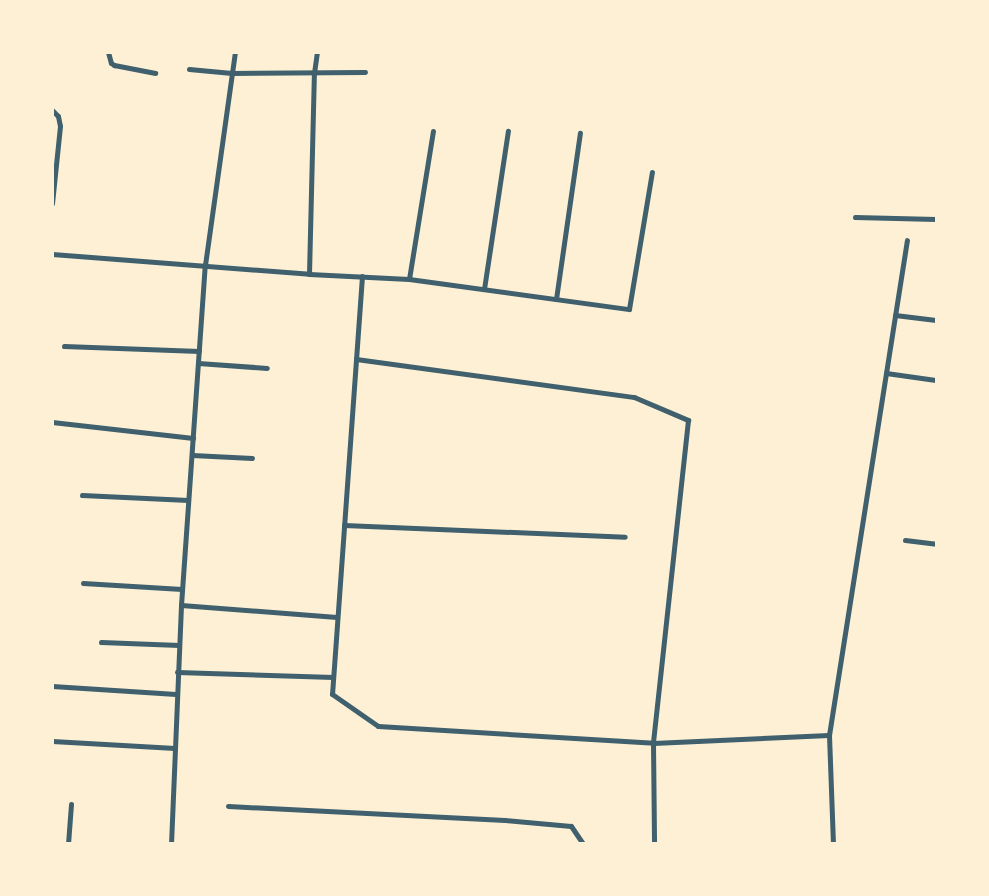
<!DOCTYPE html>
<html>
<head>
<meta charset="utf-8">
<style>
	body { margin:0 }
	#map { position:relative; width:989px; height:896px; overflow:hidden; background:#fdf0d5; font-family:Mulish,sans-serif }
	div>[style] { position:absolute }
	.minor>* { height:5px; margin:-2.5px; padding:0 2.5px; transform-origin:2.5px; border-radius:2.5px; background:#3f606c }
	span { translate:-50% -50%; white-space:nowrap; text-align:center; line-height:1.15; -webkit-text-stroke:4px #fdf0d5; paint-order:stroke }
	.frame { position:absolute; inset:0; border:54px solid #fdf0d5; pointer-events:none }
</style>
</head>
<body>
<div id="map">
	<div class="minor">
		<i style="left:108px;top:52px;width:11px;rotate:75deg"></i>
		<i style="left:111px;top:63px;width:4px;rotate:34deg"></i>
		<i style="left:114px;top:65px;width:42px;rotate:11deg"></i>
		<i style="left:189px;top:69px;width:43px;rotate:5.3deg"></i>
		<i style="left:232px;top:73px;width:133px;rotate:-0.4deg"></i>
		<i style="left:52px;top:110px;width:8px;rotate:45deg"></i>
		<i style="left:58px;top:116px;width:10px;rotate:79deg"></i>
		<i style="left:60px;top:126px;width:78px;rotate:95.9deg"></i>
		<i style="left:855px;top:217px;width:81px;rotate:1.4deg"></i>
		<i style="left:52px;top:254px;width:258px;rotate:4.4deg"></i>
		<i style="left:309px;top:274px;width:100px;rotate:2.9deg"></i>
		<i style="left:409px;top:279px;width:222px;rotate:7.8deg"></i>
		<i style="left:629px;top:309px;width:139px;rotate:-80.5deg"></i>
		<i style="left:309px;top:274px;width:201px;rotate:-88.6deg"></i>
		<i style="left:314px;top:73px;width:21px;rotate:-82deg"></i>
		<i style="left:362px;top:276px;width:419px;rotate:94.1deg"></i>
		<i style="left:332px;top:694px;width:56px;rotate:34.8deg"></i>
		<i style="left:378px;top:726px;width:276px;rotate:3.5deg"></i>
		<i style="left:653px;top:743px;width:176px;rotate:-2.6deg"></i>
		<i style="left:829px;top:735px;width:109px;rotate:87.9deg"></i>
		<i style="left:409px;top:279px;width:150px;rotate:-80.8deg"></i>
		<i style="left:484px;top:289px;width:160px;rotate:-81.4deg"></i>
		<i style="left:556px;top:299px;width:168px;rotate:-81.8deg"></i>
		<i style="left:895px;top:315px;width:41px;rotate:7deg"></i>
		<i style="left:64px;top:346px;width:135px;rotate:2.1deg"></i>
		<i style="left:356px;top:359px;width:281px;rotate:7.8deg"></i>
		<i style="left:634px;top:397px;width:59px;rotate:23.1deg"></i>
		<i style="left:688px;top:420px;width:325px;rotate:96.2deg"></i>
		<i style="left:653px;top:743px;width:101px;rotate:89.4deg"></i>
		<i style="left:198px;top:363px;width:69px;rotate:4.1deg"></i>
		<i style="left:886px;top:373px;width:50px;rotate:8deg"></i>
		<i style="left:52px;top:422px;width:142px;rotate:6.5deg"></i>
		<i style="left:192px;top:455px;width:60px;rotate:2.9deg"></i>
		<i style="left:82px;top:495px;width:106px;rotate:2.7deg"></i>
		<i style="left:344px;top:525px;width:281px;rotate:2.4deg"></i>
		<i style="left:905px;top:540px;width:31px;rotate:7deg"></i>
		<i style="left:83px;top:583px;width:99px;rotate:3.5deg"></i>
		<i style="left:181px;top:605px;width:156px;rotate:4.4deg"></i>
		<i style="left:101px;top:642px;width:78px;rotate:2.2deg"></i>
		<i style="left:177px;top:672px;width:156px;rotate:1.8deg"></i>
		<i style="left:52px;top:686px;width:124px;rotate:3.7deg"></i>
		<i style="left:829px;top:735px;width:501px;rotate:-81.05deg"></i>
		<i style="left:52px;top:741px;width:123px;rotate:3.3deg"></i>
		<i style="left:228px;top:806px;width:277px;rotate:2.9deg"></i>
		<i style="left:505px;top:820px;width:66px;rotate:5.2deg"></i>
		<i style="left:571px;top:826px;width:22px;rotate:56deg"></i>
		<i style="left:68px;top:844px;width:40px;rotate:-85.7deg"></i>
		<i style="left:171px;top:844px;width:239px;rotate:-87.6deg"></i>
		<i style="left:181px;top:605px;width:341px;rotate:-86deg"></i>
		<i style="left:205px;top:265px;width:215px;rotate:-82deg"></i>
	</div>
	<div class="frame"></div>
</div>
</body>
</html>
